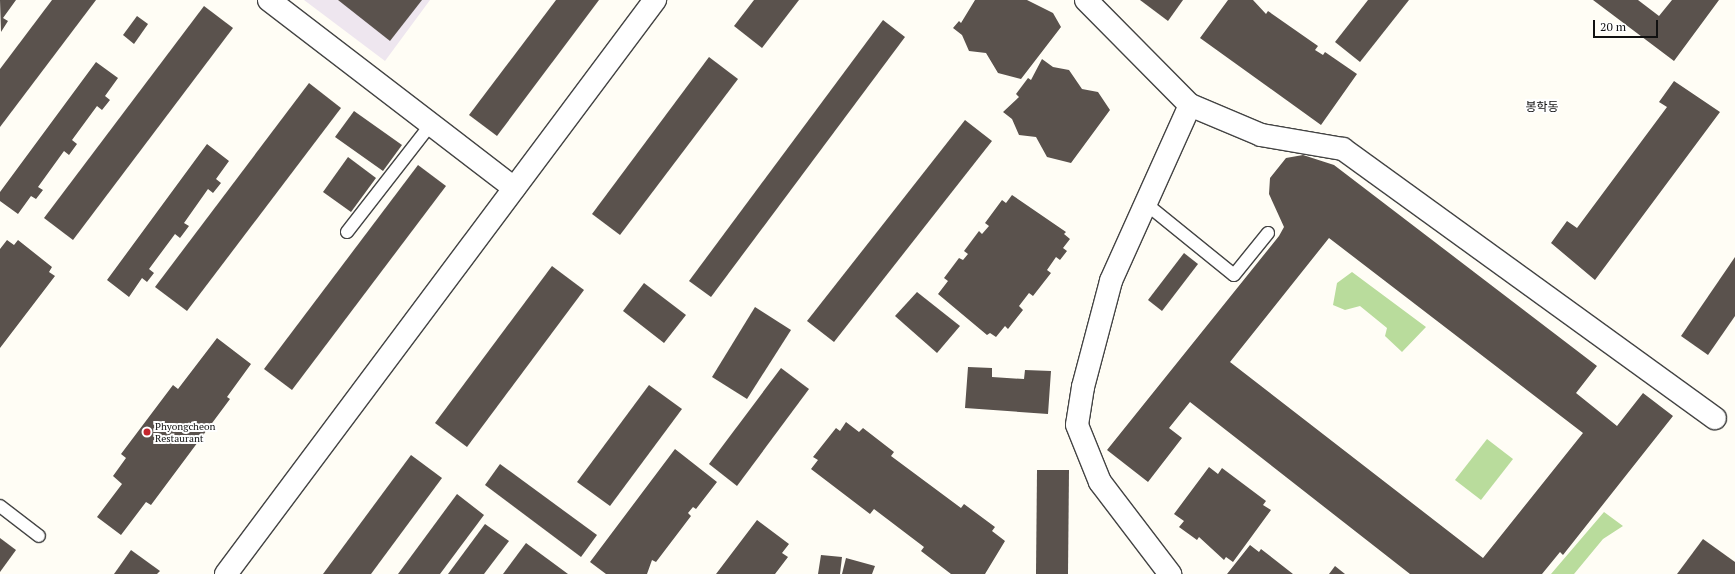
<!DOCTYPE html>
<html>
<head>
<meta charset="utf-8">
<style>
	body { margin:0 }
	#map { position:relative; width:1735px; height:574px; overflow:hidden; background:#fffdf5; font-family:"PT Serif","Noto Sans KR",serif }
	div>[style] { position:absolute }
	.industrial>* { inset:0; background:#eee6ef }
	.forest>* { inset:0; background:#b9dc9c }
	.building>* { inset:0; background:#5a524d }
	.roads { filter:drop-shadow(1px 0 #444) drop-shadow(-1px 0 #444) drop-shadow(0 1px #444) drop-shadow(0 -1px #444) }
	.service>* { height:12px; margin:-6px; padding:0 6px; transform-origin:6px; border-radius:6px; background:#fff }
	.minor>* { height:22px; margin:-11px; padding:0 11px; transform-origin:11px; border-radius:11px; background:#fff }
	.tertiary>* { height:22px; margin:-11px; padding:0 11px; transform-origin:11px; border-radius:11px; background:#fff }
	.dots>* { width:11px; height:11px; translate:-50% -50%; box-sizing:border-box; border:2px solid #fff; border-radius:50% }
	span { translate:-50% -50%; white-space:nowrap; text-align:center; line-height:1.15; -webkit-text-stroke:4px #fff; paint-order:stroke }
	.poi-label { font-size:10px; color:#111 }
	.left { translate:0 -50%; text-align:left }
	.quarter-label { font-size:12px; color:#111 }
	.scale { position:absolute; left:1593px; top:20px; width:65px; height:18px; box-sizing:border-box; border:2px solid #111; border-top:0; padding-left:5px; font-size:12px; line-height:14px; white-space:nowrap; color:#111; -webkit-text-stroke:3px #fff; paint-order:stroke }
</style>
</head>
<body>
<div id="map">
	<div class="industrial">
		<i style="clip-path:polygon(304px 0,430px 0,385px 61px)"></i>
	</div>
	<div class="forest">
		<i style="clip-path:polygon(1352px 272px,1426px 327px,1402px 352px,1385px 336px,1387px 328px,1360px 306px,1345px 310px,1333px 305px,1337px 283px)"></i>
		<i style="clip-path:polygon(1487px 439px,1513px 459px,1481px 500px,1455px 480px)"></i>
		<i style="clip-path:polygon(1604px 512px,1623px 526px,1603px 539px,1574px 574px,1551px 574px)"></i>
	</div>
	<div class="building">
		<i style="clip-path:polygon(0 0,16px 0,3px 18px,8px 21px,1px 32px)"></i>
		<i style="clip-path:polygon(52px 0,96px 0,0 127px,0 69px)"></i>
		<i style="clip-path:polygon(338px 0,422px 0,390px 41px)"></i>
		<i style="clip-path:polygon(556px 0,599px 0,497px 136px,469px 115px)"></i>
		<i style="clip-path:polygon(754px 0,799px 0,762px 48px,734px 26px)"></i>
		<i style="clip-path:polygon(975px 0,1027px 0,1053px 13px,1061px 27px,1021px 79px,998px 73px,986px 53px,969px 51px,962px 35px,953px 28px,959px 21px,961px 23px)"></i>
		<i style="clip-path:polygon(1140px 0,1183px 0,1168px 21px)"></i>
		<i style="clip-path:polygon(1228px 0,1253px 0,1266px 14px,1268px 11px,1318px 46px,1315px 50px,1323px 55px,1325px 52px,1357px 74px,1321px 125px,1200px 38px)"></i>
		<i style="clip-path:polygon(1368px 0,1409px 0,1360px 62px,1335px 42px)"></i>
		<i style="clip-path:polygon(1593px 0,1638px 0,1659px 16px,1672px 0,1719px 0,1674px 61px)"></i>
		<i style="clip-path:polygon(204px 6px,233px 28px,73px 240px,44px 218px)"></i>
		<i style="clip-path:polygon(137px 16px,148px 24px,134px 44px,123px 35px)"></i>
		<i style="clip-path:polygon(883px 20px,905px 37px,711px 297px,689px 281px)"></i>
		<i style="clip-path:polygon(709px 57px,738px 79px,620px 235px,592px 214px)"></i>
		<i style="clip-path:polygon(1042px 59px,1053px 67px,1069px 70px,1082px 89px,1098px 92px,1110px 110px,1071px 163px,1047px 157px,1036px 137px,1019px 135px,1012px 119px,1003px 112px,1019px 97px,1016px 94px,1028px 78px,1031px 80px)"></i>
		<i style="clip-path:polygon(96px 62px,118px 78px,105px 96px,110px 100px,102px 110px,97px 106px,72px 140px,77px 144px,69px 155px,64px 151px,38px 187px,43px 190px,36px 199px,31px 196px,18px 214px,0 201px,0 192px)"></i>
		<i style="clip-path:polygon(1674px 81px,1720px 112px,1595px 280px,1551px 243px,1567px 221px,1577px 228px,1667px 107px,1659px 102px)"></i>
		<i style="clip-path:polygon(309px 83px,341px 108px,187px 311px,155px 287px)"></i>
		<i style="clip-path:polygon(354px 111px,402px 145px,383px 171px,335px 137px)"></i>
		<i style="clip-path:polygon(965px 120px,992px 141px,834px 342px,807px 321px)"></i>
		<i style="clip-path:polygon(207px 144px,229px 161px,216px 179px,221px 183px,213px 193px,208px 189px,184px 223px,189px 226px,180px 238px,175px 234px,149px 269px,154px 273px,147px 282px,142px 278px,129px 297px,107px 280px)"></i>
		<i style="clip-path:polygon(evenodd,1303px 155px,1334px 165px,1597px 366px,1576px 393px,1617px 426px,1643px 393px,1673px 416px,1563px 555px,1560px 552px,1542px 574px,1410px 574px,1190px 402px,1169px 428px,1182px 438px,1148px 482px,1107px 450px,1279px 236px,1284px 227px,1269px 194px,1270px 178px,1286px 158px,1303px 155px,1329px 238px,1583px 433px,1483px 558px,1230px 362px,1329px 238px)"></i>
		<i style="clip-path:polygon(348px 157px,376px 178px,351px 212px,323px 192px)"></i>
		<i style="clip-path:polygon(418px 165px,446px 186px,292px 390px,264px 369px)"></i>
		<i style="clip-path:polygon(1012px 195px,1066px 232px,1064px 234px,1070px 239px,1063px 248px,1067px 251px,1060px 260px,1056px 257px,1047px 270px,1051px 273px,1033px 296px,1029px 293px,1019px 306px,1023px 310px,1008px 329px,1005px 326px,996px 337px,990px 333px,987px 335px,938px 294px,948px 281px,944px 278px,959px 258px,963px 260px,968px 254px,964px 251px,979px 231px,982px 234px,989px 226px,985px 223px,1002px 200px,1006px 203px)"></i>
		<i style="clip-path:polygon(7px 240px,14px 245px,18px 240px,52px 267px,49px 272px,55px 276px,0 348px,0 249px)"></i>
		<i style="clip-path:polygon(1184px 253px,1198px 264px,1162px 311px,1148px 300px)"></i>
		<i style="clip-path:polygon(1735px 257px,1735px 316px,1708px 355px,1681px 336px)"></i>
		<i style="clip-path:polygon(552px 266px,584px 290px,467px 447px,435px 423px)"></i>
		<i style="clip-path:polygon(644px 283px,686px 315px,664px 343px,623px 311px)"></i>
		<i style="clip-path:polygon(917px 292px,960px 326px,937px 353px,895px 316px)"></i>
		<i style="clip-path:polygon(755px 307px,791px 330px,747px 399px,712px 377px)"></i>
		<i style="clip-path:polygon(217px 338px,251px 364px,227px 397px,230px 399px,151px 505px,146px 502px,121px 535px,97px 517px,122px 484px,113px 476px,126px 458px,121px 454px,173px 385px,178px 389px)"></i>
		<i style="clip-path:polygon(968px 367px,992px 368px,992px 377px,1024px 379px,1025px 370px,1051px 371px,1048px 414px,965px 408px)"></i>
		<i style="clip-path:polygon(781px 368px,809px 389px,737px 486px,709px 464px)"></i>
		<i style="clip-path:polygon(649px 385px,682px 409px,610px 506px,577px 482px)"></i>
		<i style="clip-path:polygon(846px 422px,859px 432px,863px 428px,894px 452px,891px 456px,961px 508px,964px 504px,995px 527px,992px 531px,1005px 541px,985px 574px,951px 574px,921px 551px,924px 547px,874px 509px,870px 514px,811px 469px,818px 460px,813px 457px,836px 428px,840px 431px)"></i>
		<i style="clip-path:polygon(675px 449px,717px 482px,696px 509px,693px 507px,688px 513px,691px 516px,656px 562px,652px 560px,647px 574px,606px 574px,590px 562px)"></i>
		<i style="clip-path:polygon(411px 455px,442px 478px,371px 574px,323px 574px)"></i>
		<i style="clip-path:polygon(500px 464px,597px 535px,581px 557px,485px 485px)"></i>
		<i style="clip-path:polygon(1209px 467px,1218px 474px,1222px 468px,1266px 501px,1263px 505px,1271px 510px,1233px 562px,1226px 557px,1224px 560px,1199px 537px,1197px 540px,1179px 527px,1184px 521px,1174px 514px)"></i>
		<i style="clip-path:polygon(1037px 470px,1069px 470px,1068px 574px,1036px 574px)"></i>
		<i style="clip-path:polygon(457px 494px,484px 515px,440px 574px,398px 574px)"></i>
		<i style="clip-path:polygon(757px 520px,789px 544px,782px 553px,788px 557px,775px 574px,716px 574px)"></i>
		<i style="clip-path:polygon(485px 524px,509px 541px,484px 574px,448px 574px)"></i>
		<i style="clip-path:polygon(0 538px,16px 550px,0 572px)"></i>
		<i style="clip-path:polygon(1703px 539px,1735px 562px,1735px 574px,1677px 574px)"></i>
		<i style="clip-path:polygon(526px 543px,568px 574px,503px 574px)"></i>
		<i style="clip-path:polygon(1250px 545px,1259px 552px,1261px 549px,1293px 574px,1227px 574px)"></i>
		<i style="clip-path:polygon(131px 550px,160px 571px,157px 574px,114px 574px)"></i>
		<i style="clip-path:polygon(821px 555px,842px 557px,840px 574px,818px 574px)"></i>
		<i style="clip-path:polygon(846px 558px,875px 566px,872px 574px,842px 574px)"></i>
		<i style="clip-path:polygon(1335px 566px,1345px 574px,1329px 574px)"></i>
	</div>
	<div class="roads">
		<div class="service">
			<i style="left:1145px;top:203px;width:114px;rotate:39deg"></i>
			<i style="left:1234px;top:275px;width:54px;rotate:-51deg"></i>
			<i style="left:347px;top:232px;width:137px;rotate:-52.1deg"></i>
			<i style="left:0;top:506px;width:49px;rotate:37.6deg"></i>
		</div>
		<div class="minor">
			<i style="left:1190px;top:105px;width:77px;rotate:22.9deg"></i>
			<i style="left:1261px;top:135px;width:83px;rotate:9.7deg"></i>
			<i style="left:1343px;top:149px;width:459px;rotate:35.9deg"></i>
		</div>
		<div class="tertiary">
			<i style="left:269px;top:0;width:309px;rotate:37.5deg"></i>
			<i style="left:1086px;top:0;width:148px;rotate:45.3deg"></i>
			<i style="left:1190px;top:105px;width:193px;rotate:114.2deg"></i>
			<i style="left:1111px;top:281px;width:110px;rotate:104.8deg"></i>
			<i style="left:1083px;top:387px;width:38px;rotate:99deg"></i>
			<i style="left:1077px;top:425px;width:61px;rotate:68deg"></i>
			<i style="left:1100px;top:482px;width:116px;rotate:52.7deg"></i>
			<i style="left:226px;top:574px;width:717px;rotate:-53.23deg"></i>
		</div>
	</div>
	<div class="dots">
		<i style="left:147px;top:432px;background:#c4262e"></i>
	</div>
	<div class="poi-label">
		<span class="left" style="left:155px;top:432px">Phyongcheon<br>Restaurant</span>
	</div>
	<div class="quarter-label">
		<span style="left:1542px;top:107px">봉학동</span>
	</div>
	<div class="scale">20 m</div>
</div>
</body>
</html>
